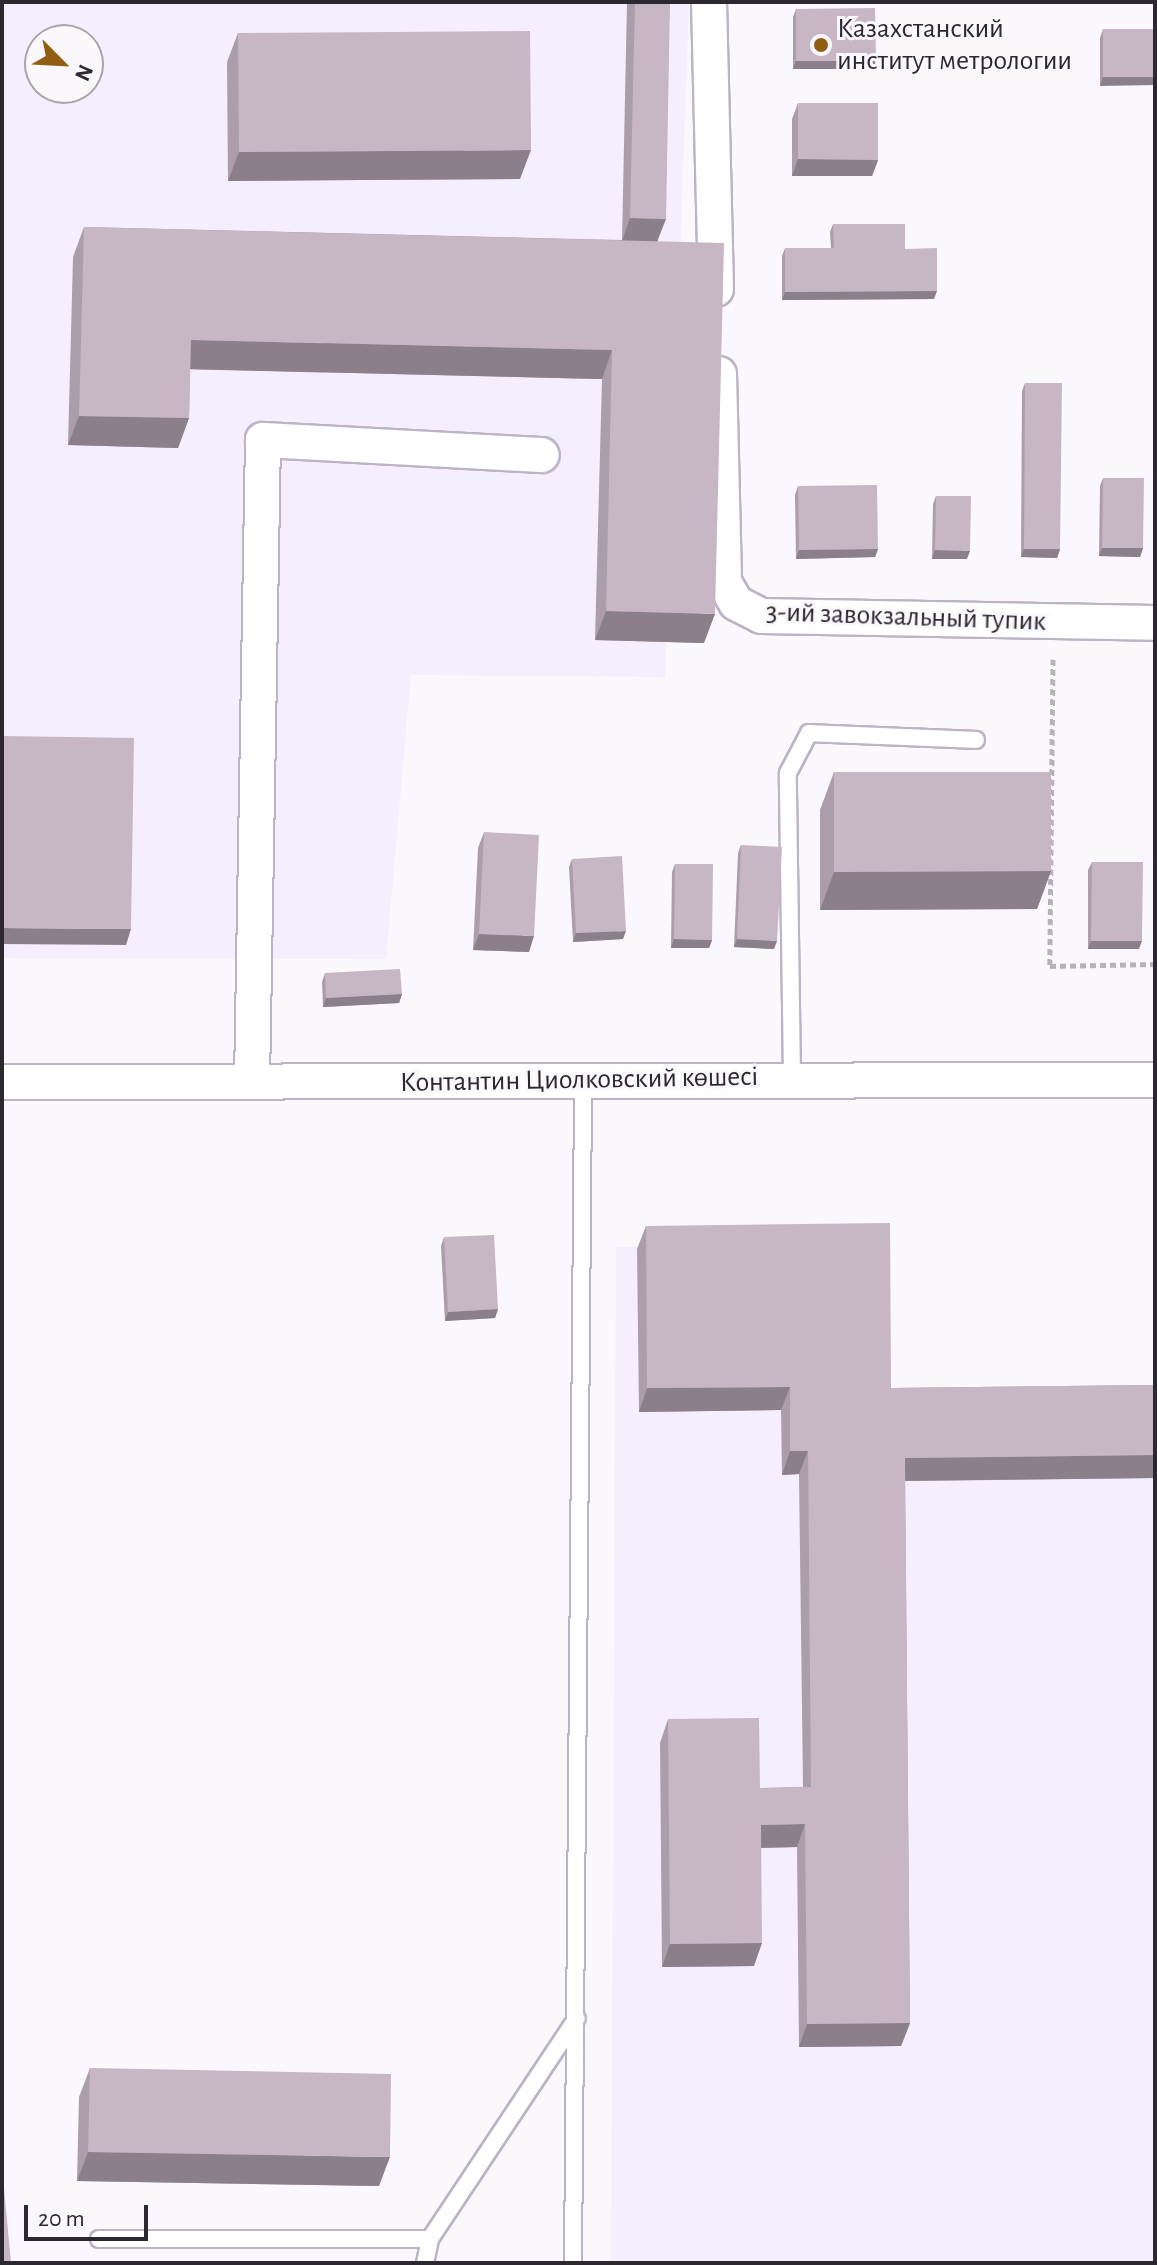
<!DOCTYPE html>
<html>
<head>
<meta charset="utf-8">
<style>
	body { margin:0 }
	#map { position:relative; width:1157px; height:2265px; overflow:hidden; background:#faf8fc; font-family:"Alegreya Sans",sans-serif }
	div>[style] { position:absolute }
	.built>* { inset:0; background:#f5eefe }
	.path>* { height:5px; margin-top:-2.5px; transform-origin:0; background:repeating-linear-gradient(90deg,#b5b3b8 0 6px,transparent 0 10px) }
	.roads { filter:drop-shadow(2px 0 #bbb3c6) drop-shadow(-2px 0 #bbb3c6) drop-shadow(0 2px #bbb3c6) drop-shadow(0 -2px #bbb3c6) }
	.service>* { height:16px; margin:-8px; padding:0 8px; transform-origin:8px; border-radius:8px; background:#fff }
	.minor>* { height:34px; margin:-17px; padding:0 17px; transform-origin:17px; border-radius:17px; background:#fff }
	.wall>* { inset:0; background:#ab9da9 }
	.shaded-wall>* { inset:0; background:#8b7f89 }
	.building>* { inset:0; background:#c7b6c4 }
	.dots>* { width:22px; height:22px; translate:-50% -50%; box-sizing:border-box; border:4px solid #faf8fc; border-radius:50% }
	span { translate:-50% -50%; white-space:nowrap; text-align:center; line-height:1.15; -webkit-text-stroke:6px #faf8fc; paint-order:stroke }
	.poi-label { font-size:28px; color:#2b282f }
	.left { translate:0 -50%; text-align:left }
	.street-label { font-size:28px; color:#2b282f }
	.frame { position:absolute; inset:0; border:4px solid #2b282f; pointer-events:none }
	.north { position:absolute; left:24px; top:24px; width:80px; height:80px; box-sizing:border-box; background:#faf8fc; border:2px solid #a7a5aa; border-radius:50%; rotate:114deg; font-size:22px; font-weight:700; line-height:32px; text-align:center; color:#2b282f }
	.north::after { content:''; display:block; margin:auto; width:28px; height:36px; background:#925e12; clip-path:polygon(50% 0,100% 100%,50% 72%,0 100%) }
	.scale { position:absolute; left:24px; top:2205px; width:124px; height:36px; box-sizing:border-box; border:4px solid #2b282f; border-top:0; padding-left:10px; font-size:24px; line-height:28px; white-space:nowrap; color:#2b282f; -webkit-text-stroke:6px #faf8fc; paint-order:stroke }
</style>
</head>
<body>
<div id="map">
	<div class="built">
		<i style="clip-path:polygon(evenodd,2px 2px,689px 2px,665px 677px,411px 675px,386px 959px,2px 958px,2px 2px,40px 40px,88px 40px,88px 88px,40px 88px,40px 40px)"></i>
		<i style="clip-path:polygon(616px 1247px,881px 1247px,883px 1411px,1155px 1408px,1155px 2263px,611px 2263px)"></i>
	</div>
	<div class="path">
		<i style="left:1053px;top:659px;width:307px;rotate:90.6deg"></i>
		<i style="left:1050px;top:966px;width:105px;rotate:-1.1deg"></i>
	</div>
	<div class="roads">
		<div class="service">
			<i style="left:792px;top:1077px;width:304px;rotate:-90.8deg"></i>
			<i style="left:788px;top:773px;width:45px;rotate:-62.3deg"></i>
			<i style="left:809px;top:733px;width:167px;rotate:2.4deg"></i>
			<i style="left:99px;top:2239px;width:331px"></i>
			<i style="left:425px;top:2263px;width:25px;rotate:-78deg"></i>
			<i style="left:430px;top:2239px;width:265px;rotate:-56.4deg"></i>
			<i style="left:573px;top:2263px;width:1181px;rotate:-89.51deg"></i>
		</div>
		<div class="minor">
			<i style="left:709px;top:2px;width:287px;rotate:88.6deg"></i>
			<i style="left:719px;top:374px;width:208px;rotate:88.6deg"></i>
			<i style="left:724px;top:582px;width:24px;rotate:60deg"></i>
			<i style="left:736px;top:603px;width:28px;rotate:27deg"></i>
			<i style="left:761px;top:616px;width:394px;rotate:1deg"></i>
			<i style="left:2px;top:1082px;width:1153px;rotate:-0.1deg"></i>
			<i style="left:252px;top:1082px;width:642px;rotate:-89.02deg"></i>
			<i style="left:263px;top:440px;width:279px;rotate:3.1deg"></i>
		</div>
	</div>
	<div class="wall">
		<i style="clip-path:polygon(627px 2px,670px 2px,658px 241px,704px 643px,595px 640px,602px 379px,190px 369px,189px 418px,178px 448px,68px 445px,73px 257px,84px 227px,622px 240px)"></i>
		<i style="clip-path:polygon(796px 9px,876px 61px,873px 69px,793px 69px,793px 17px)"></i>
		<i style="clip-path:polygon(1103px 29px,1155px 29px,1100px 86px,1100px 38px)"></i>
		<i style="clip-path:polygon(238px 33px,520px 179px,228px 181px,227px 62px)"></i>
		<i style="clip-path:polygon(798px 103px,878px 160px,872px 176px,792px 176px,792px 119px)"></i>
		<i style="clip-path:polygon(833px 224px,905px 249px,934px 299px,782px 300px,782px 256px,785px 248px,831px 248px,830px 232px)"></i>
		<i style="clip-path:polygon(1025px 383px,1060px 549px,1057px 558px,1021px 557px,1022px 391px)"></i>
		<i style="clip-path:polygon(1103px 478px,1143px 548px,1140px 557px,1099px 556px,1100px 486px)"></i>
		<i style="clip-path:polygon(798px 486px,878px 549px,875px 557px,796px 559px,795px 495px)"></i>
		<i style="clip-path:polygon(936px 496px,967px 559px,932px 559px,933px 504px)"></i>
		<i style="clip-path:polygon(834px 772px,1051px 871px,1037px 909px,820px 910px,820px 810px)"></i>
		<i style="clip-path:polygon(484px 832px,529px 952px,473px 950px,478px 848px)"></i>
		<i style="clip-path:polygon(741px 845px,774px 949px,734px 947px,738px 853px)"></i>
		<i style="clip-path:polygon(572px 859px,623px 939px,573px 942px,569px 867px)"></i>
		<i style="clip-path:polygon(1092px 862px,1139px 949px,1088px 949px,1088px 870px)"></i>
		<i style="clip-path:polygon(675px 864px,712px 940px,709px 948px,671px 948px,672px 872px)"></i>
		<i style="clip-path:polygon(325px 973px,402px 994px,399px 1003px,323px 1007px,322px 982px)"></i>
		<i style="clip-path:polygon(646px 1226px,891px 1388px,1155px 1385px,1155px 1478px,905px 1481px,910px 2023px,901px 2046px,799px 2047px,797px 1847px,761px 1848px,754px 1966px,662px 1967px,660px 1743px,668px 1719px,760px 1788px,803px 1787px,799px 1474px,782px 1475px,781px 1410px,639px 1412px,637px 1249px)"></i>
		<i style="clip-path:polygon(444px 1237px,498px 1309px,495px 1318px,445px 1321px,441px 1246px)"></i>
		<i style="clip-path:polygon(90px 2068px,379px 2186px,77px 2181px,79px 2097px)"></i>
	</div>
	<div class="shaded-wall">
		<i style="clip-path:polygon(796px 61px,876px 61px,873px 69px,793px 69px)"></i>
		<i style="clip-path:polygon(1103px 77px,1155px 77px,1155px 85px,1100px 86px)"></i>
		<i style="clip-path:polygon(531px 150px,520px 179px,228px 181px,239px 152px)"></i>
		<i style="clip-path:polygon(798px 159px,878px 160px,872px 176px,792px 176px)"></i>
		<i style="clip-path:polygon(630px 218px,666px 219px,657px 242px,622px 241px)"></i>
		<i style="clip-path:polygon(937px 291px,934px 299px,782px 300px,785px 292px)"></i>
		<i style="clip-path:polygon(191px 340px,612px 350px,602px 379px,180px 369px)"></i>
		<i style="clip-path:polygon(79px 416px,189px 418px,178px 448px,68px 445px)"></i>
		<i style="clip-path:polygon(1102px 548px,1143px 548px,1140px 557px,1099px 556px)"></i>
		<i style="clip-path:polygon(878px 549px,875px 557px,796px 559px,799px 550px)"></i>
		<i style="clip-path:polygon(1024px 549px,1060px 549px,1057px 558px,1021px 557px)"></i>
		<i style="clip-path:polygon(935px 550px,970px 551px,967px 559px,932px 559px)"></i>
		<i style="clip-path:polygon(606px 611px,715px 614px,704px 643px,595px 640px)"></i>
		<i style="clip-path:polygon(1051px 871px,1037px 909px,820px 910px,834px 872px)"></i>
		<i style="clip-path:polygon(2px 928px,131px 929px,126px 945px,2px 944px)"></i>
		<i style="clip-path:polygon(626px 931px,623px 939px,573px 942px,576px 933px)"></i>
		<i style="clip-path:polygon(479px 934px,534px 936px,529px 952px,473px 950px)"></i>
		<i style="clip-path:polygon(674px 939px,712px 940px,709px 948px,671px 948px)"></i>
		<i style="clip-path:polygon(737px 939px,777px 941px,774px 949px,734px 947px)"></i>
		<i style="clip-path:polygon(1091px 941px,1142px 941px,1139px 949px,1088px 949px)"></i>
		<i style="clip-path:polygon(402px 994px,399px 1003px,323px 1007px,326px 998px)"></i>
		<i style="clip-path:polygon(498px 1309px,495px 1318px,445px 1321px,448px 1312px)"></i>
		<i style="clip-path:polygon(790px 1387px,781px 1410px,639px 1412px,647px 1388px)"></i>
		<i style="clip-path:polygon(790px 1451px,808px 1451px,799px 1474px,782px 1475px)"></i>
		<i style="clip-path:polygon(1155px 1455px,1155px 1478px,896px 1481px,905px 1458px)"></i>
		<i style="clip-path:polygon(805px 1824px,797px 1847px,752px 1848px,761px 1825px)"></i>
		<i style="clip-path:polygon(762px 1943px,754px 1966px,662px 1967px,670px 1944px)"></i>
		<i style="clip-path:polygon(910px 2023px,901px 2046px,799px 2047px,807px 2024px)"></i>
		<i style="clip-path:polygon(88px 2152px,390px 2157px,379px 2186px,77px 2181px)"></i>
	</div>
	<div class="building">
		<i style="clip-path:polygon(635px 2px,670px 2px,666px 219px,630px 218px)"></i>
		<i style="clip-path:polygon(875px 8px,876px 61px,796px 61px,796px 9px)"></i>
		<i style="clip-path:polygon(1103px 29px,1155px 29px,1155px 77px,1103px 77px)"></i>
		<i style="clip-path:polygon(530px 31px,531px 150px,239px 152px,238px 33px)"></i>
		<i style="clip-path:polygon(798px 103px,878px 103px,878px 160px,798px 159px)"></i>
		<i style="clip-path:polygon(833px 224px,905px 224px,905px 249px,937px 248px,937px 291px,785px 292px,785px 248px,834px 248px)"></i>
		<i style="clip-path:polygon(84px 227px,724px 243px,715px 614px,606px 611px,612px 350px,191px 340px,189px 418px,79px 416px)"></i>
		<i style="clip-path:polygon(1025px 383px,1062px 383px,1060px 549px,1024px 549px)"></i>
		<i style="clip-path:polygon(1103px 478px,1144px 478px,1143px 548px,1102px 548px)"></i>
		<i style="clip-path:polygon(877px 485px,878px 549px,799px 550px,798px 486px)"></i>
		<i style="clip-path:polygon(936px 496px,971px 496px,970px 551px,935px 550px)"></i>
		<i style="clip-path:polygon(2px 736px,134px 738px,131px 929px,2px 928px)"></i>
		<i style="clip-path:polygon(834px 772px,1051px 772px,1051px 871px,834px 872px)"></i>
		<i style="clip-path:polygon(484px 832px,539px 835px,534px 936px,479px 934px)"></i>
		<i style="clip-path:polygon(741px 845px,782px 847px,777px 941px,737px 939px)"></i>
		<i style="clip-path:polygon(622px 856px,626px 931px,576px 933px,572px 859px)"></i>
		<i style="clip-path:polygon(1092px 862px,1143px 862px,1142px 941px,1091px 941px)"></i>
		<i style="clip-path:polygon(675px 864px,713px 864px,712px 940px,674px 939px)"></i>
		<i style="clip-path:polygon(400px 969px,402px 994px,326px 998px,325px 973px)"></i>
		<i style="clip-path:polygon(890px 1223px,891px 1388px,1155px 1385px,1155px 1455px,905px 1458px,910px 2023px,807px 2024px,805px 1824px,761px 1825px,762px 1943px,670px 1944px,668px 1719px,759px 1718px,760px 1788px,811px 1787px,808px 1451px,790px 1451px,790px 1387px,647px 1388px,646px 1226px)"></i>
		<i style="clip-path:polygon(494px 1235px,498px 1309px,448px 1312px,444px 1237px)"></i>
		<i style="clip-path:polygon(90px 2068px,391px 2074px,390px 2157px,88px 2152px)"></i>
		<i style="clip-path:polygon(2px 2166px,11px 2263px,2px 2263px)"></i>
	</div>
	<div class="dots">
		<i style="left:821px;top:45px;background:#925e12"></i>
	</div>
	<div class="poi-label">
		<span class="left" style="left:837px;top:45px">Казахстанский<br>институт метрологии</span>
	</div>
	<div class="street-label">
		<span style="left:906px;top:617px;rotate:2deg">3-ий завокзальный тупик</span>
		<span style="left:579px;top:1080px;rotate:-1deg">Контантин Циолковский көшесі</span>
	</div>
	<div class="frame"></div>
	<div class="north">N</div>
	<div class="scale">20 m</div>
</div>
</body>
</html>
